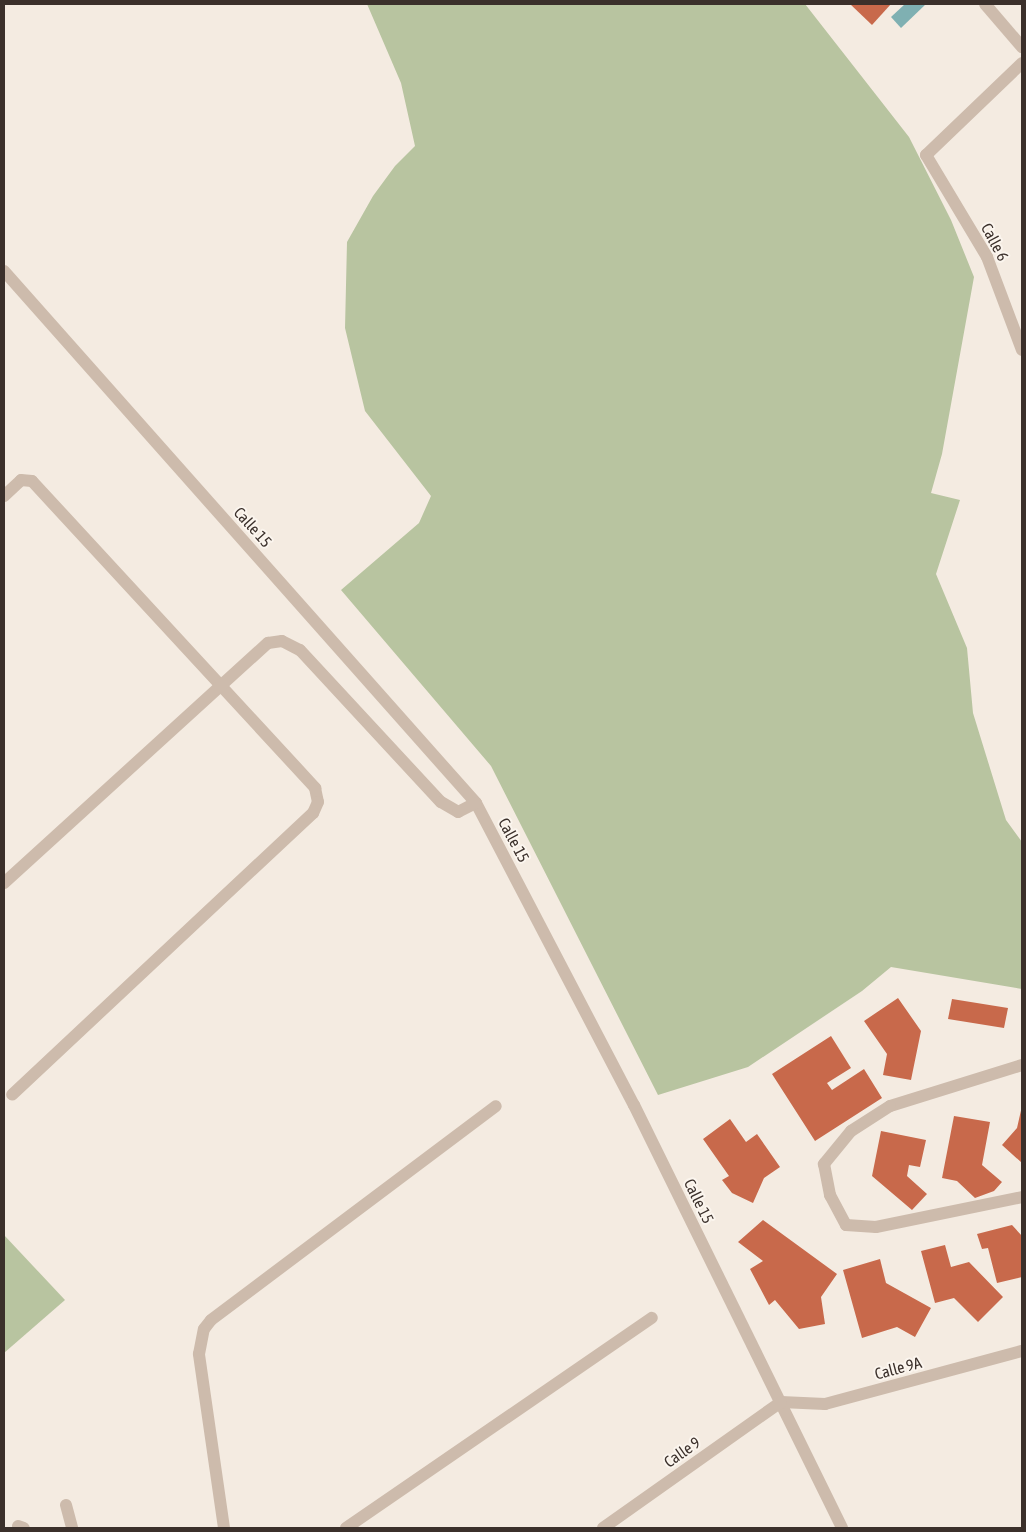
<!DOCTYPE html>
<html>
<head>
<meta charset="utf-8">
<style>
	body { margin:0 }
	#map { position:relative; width:1026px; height:1532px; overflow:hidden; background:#f4ebe1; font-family:"Asap Condensed",sans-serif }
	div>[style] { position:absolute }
	.green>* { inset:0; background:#b8c4a0 }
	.water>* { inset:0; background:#7fb0b2 }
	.building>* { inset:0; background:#c8694b }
	.minor>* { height:12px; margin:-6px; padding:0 6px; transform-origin:6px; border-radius:6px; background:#cdbbac }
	span { translate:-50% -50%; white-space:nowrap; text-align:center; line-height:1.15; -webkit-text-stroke:4px #fbf5ee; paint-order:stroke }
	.street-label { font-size:16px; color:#3b302b }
	.frame { position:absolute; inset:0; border:5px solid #3b302b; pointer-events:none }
</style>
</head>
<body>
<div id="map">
	<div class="green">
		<i style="clip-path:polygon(367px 4px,805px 4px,909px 137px,951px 220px,974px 277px,942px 454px,931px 493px,960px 500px,936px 574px,967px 648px,973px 713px,1006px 820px,1022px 842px,1022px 989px,891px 967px,862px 991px,748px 1067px,658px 1095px,491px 766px,341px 590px,419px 523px,431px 496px,365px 411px,345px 328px,347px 242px,373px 196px,395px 166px,415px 146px,401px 83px)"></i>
		<i style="clip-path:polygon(4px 1235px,65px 1300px,4px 1353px)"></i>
	</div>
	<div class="water">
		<i style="clip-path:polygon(905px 4px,926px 4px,901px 28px,891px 17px)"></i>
	</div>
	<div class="building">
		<i style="clip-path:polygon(850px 4px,891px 4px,872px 25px)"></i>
		<i style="clip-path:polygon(898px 998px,921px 1031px,911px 1080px,883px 1075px,887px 1054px,864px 1021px)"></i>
		<i style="clip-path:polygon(952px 999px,1008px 1008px,1004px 1028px,948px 1019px)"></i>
		<i style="clip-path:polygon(831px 1036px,851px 1068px,827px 1083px,832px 1090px,864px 1069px,882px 1098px,815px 1141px,772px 1074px)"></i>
		<i style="clip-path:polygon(1022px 1106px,1022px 1163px,1002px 1145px,1017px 1128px)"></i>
		<i style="clip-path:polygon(954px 1116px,990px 1122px,982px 1165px,1002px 1182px,994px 1191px,975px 1198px,957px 1181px,942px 1178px)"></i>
		<i style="clip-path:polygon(730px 1119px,746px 1142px,757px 1134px,780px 1167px,764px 1178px,753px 1203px,732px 1193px,722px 1180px,729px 1176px,703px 1139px)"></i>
		<i style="clip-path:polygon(881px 1131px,926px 1140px,920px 1167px,909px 1165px,907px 1176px,927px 1194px,912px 1210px,872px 1176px)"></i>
		<i style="clip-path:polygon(763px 1220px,837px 1274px,821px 1297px,825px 1324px,799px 1329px,775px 1300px,769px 1305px,750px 1269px,763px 1261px,738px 1242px)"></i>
		<i style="clip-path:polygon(1012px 1225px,1022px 1236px,1022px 1277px,997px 1283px,988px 1248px,982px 1249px,977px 1234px)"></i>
		<i style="clip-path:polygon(945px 1245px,951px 1267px,969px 1262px,1003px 1297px,978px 1322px,954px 1298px,935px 1303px,921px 1251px)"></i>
		<i style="clip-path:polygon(880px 1259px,886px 1283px,931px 1308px,915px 1337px,897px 1327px,862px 1338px,843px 1270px)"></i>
	</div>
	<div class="minor">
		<i style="left:985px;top:4px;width:57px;rotate:49.3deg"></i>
		<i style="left:1022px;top:63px;width:133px;rotate:136.2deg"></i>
		<i style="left:926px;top:155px;width:119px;rotate:59.1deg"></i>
		<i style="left:987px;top:257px;width:99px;rotate:69.4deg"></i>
		<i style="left:4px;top:271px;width:711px;rotate:48.42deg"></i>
		<i style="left:476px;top:803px;width:341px;rotate:62.4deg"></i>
		<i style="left:634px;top:1105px;width:471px;rotate:63.8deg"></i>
		<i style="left:4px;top:496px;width:23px;rotate:-43deg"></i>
		<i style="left:21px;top:480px;width:11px;rotate:5deg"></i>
		<i style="left:32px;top:481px;width:418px;rotate:47.3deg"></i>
		<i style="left:315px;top:788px;width:14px;rotate:78deg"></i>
		<i style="left:318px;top:802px;width:12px;rotate:114deg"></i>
		<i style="left:313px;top:813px;width:412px;rotate:136.9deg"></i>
		<i style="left:4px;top:883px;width:357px;rotate:-42.3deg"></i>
		<i style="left:268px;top:643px;width:14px;rotate:-8deg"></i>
		<i style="left:282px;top:641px;width:20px;rotate:27deg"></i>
		<i style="left:300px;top:650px;width:207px;rotate:47.2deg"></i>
		<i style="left:441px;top:802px;width:20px;rotate:30deg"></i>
		<i style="left:458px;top:812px;width:20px;rotate:-27deg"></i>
		<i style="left:1022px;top:1065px;width:138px;rotate:162.7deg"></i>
		<i style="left:890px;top:1106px;width:46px;rotate:147.3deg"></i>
		<i style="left:851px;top:1131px;width:43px;rotate:129.3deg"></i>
		<i style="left:824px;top:1164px;width:32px;rotate:79deg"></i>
		<i style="left:830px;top:1195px;width:34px;rotate:62deg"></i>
		<i style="left:846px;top:1225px;width:30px;rotate:4deg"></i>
		<i style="left:876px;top:1227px;width:149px;rotate:-11.6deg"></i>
		<i style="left:781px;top:1402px;width:44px;rotate:2.6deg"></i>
		<i style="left:825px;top:1404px;width:204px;rotate:-15.1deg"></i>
		<i style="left:66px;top:1505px;width:24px;rotate:75deg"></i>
		<i style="left:18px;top:1526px;width:6px;rotate:18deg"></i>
		<i style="left:224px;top:1528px;width:176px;rotate:-98.2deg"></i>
		<i style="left:199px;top:1354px;width:25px;rotate:-79deg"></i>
		<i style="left:204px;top:1329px;width:11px;rotate:-52deg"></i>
		<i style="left:211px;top:1320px;width:356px;rotate:-36.9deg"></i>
		<i style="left:346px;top:1528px;width:371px;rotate:-34.5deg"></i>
		<i style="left:603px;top:1528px;width:218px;rotate:-35.3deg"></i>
	</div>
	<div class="street-label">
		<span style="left:995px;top:242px;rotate:62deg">Calle 6</span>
		<span style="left:253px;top:527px;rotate:48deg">Calle 15</span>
		<span style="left:514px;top:840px;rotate:62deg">Calle 15</span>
		<span style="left:699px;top:1201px;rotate:64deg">Calle 15</span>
		<span style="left:898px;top:1368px;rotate:-15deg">Calle 9A</span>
		<span style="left:682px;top:1452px;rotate:-35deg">Calle 9</span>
	</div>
	<div class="frame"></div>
</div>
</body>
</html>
